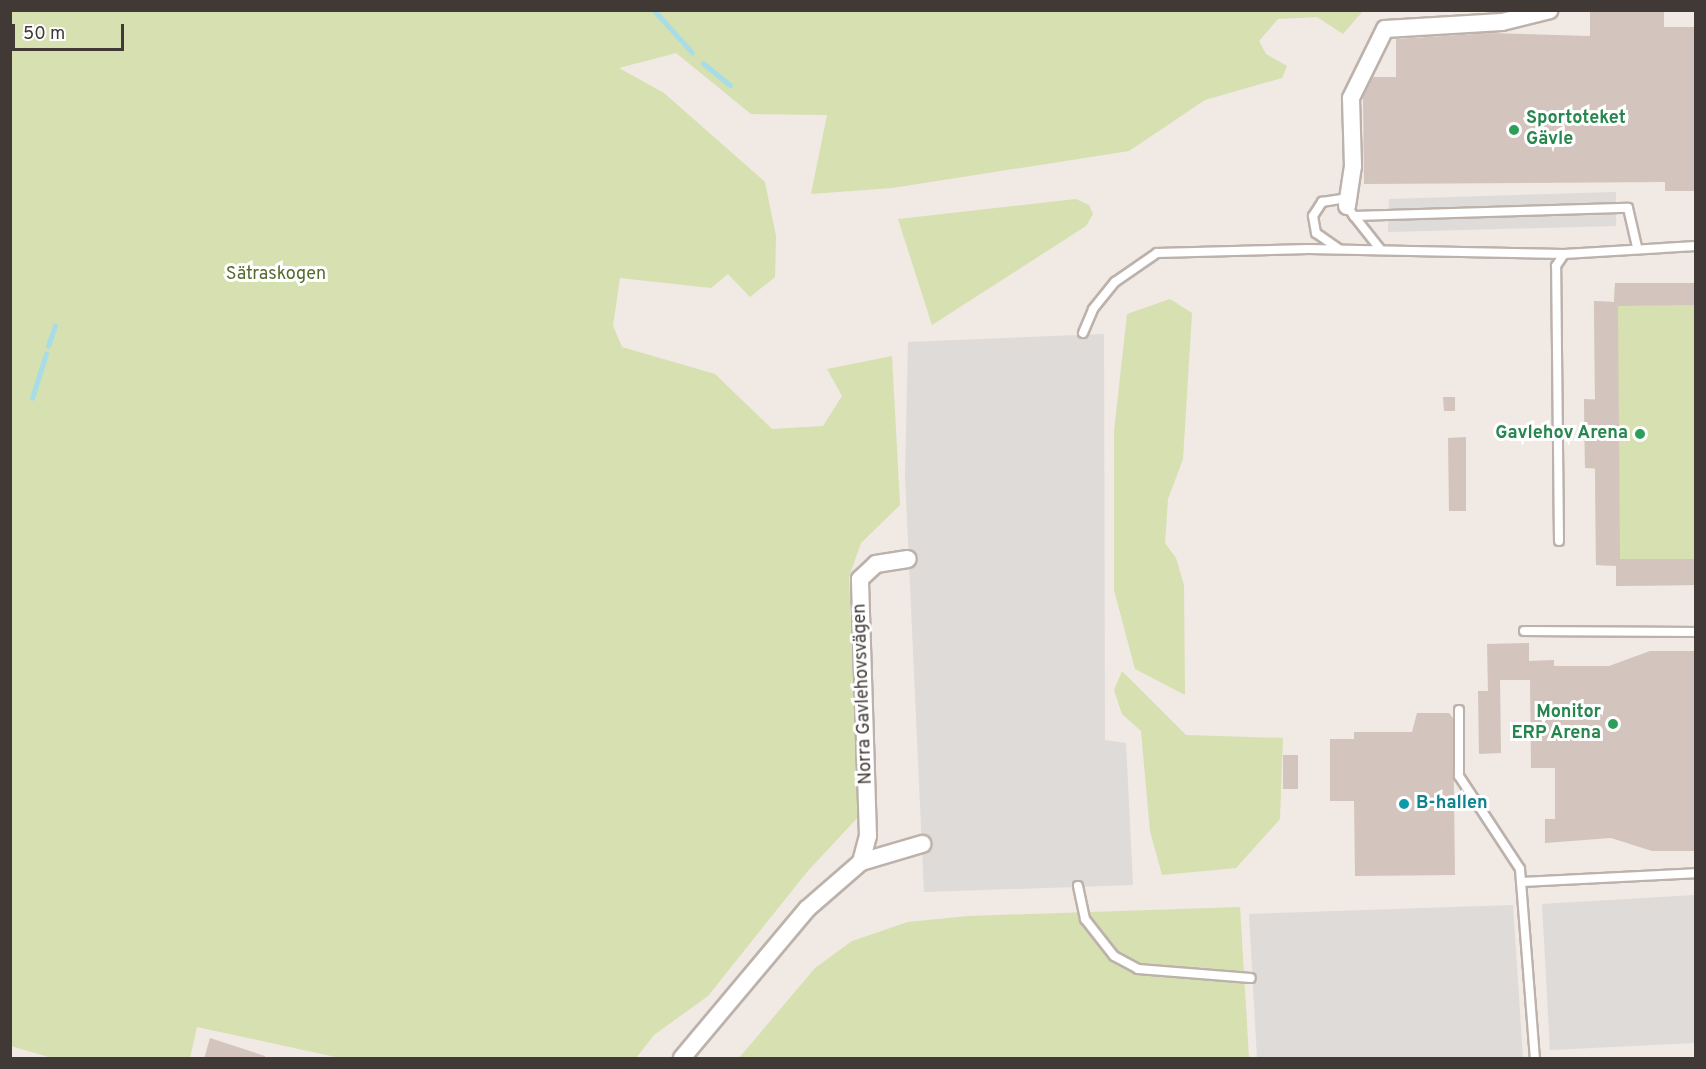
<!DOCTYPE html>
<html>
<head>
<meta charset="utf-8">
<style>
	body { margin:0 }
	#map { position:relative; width:1706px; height:1069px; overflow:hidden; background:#f0e9e4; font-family:Overpass,sans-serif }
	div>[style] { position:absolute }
	.green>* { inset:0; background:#d7e0b1 }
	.parking>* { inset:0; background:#dedbd9 }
	.stream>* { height:4.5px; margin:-2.25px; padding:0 2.25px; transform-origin:2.25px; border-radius:2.25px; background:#a6dde7 }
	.building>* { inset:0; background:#d3c5be }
	.roads { filter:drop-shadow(2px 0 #bdb2ab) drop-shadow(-2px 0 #bdb2ab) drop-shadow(0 2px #bdb2ab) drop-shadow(0 -2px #bdb2ab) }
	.service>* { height:8px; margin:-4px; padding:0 4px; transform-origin:4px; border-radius:4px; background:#fff }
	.minor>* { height:16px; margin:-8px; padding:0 8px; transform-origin:8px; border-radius:8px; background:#fff }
	.dots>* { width:16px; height:16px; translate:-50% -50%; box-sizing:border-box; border:3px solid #fff; border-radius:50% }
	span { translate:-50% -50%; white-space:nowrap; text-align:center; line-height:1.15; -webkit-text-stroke:6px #fff; paint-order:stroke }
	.leisure-label { font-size:18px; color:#27864d; font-weight:700 }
	.left { translate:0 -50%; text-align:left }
	.right { translate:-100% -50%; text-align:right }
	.park-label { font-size:18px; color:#566b2f }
	.street-label { font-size:18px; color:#413935 }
	.culture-label { font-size:18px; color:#0d838f; font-weight:700 }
	.frame { position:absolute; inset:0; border:12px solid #413935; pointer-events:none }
	.scale { position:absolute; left:12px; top:24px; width:112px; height:27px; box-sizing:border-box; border:3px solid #413935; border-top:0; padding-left:8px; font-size:18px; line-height:21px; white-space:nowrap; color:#413935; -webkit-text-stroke:4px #fff; paint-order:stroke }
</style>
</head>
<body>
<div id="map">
	<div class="green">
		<i style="clip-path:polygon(10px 11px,1363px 11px,1343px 34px,1317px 17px,1278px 19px,1259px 41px,1266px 54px,1287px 66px,1282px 78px,1205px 100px,1129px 151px,892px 188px,811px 194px,827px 115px,751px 114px,676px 53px,619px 68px,664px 93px,765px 182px,776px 236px,775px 277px,750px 297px,728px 274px,711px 288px,620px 278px,613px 326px,622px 347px,715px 374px,772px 429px,823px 426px,842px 396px,827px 369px,892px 356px,900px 505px,861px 543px,849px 577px,859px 816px,807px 872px,708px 996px,654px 1035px,636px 1058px,340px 1058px,197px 1027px,190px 1058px,52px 1058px,11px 1046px)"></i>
		<i style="clip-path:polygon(1076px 199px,1089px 205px,1093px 214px,1086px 226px,932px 325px,898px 219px)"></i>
		<i style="clip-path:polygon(1615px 283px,1695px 283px,1695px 585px,1616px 586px,1616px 566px,1596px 565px,1595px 469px,1585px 468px,1584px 399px,1595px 399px,1594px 301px,1614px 302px)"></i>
		<i style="clip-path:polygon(1170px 299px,1192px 313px,1183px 459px,1168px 499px,1165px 543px,1176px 558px,1184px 585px,1185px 695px,1135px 669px,1114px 590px,1114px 431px,1127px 314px)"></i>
		<i style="clip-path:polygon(1122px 671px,1186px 735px,1283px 738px,1280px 819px,1236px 868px,1162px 875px,1150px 831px,1141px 731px,1122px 714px,1114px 690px)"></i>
		<i style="clip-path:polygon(1240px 907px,1249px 1058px,739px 1058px,815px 968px,852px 941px,908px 922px,968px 916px)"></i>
	</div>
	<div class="parking">
		<i style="clip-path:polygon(1616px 192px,1616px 226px,1388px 232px,1389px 199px)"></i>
		<i style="clip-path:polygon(1104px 334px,1105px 740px,1126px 743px,1133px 885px,924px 892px,905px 475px,908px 342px)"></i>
		<i style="clip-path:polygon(1695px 895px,1695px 1043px,1550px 1050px,1542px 904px)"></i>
		<i style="clip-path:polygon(1513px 905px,1523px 1058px,1257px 1058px,1249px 914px)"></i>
	</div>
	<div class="stream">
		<i style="left:654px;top:10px;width:57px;rotate:47.9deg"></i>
		<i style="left:703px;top:63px;width:35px;rotate:39deg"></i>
		<i style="left:48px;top:346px;width:21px;rotate:-71deg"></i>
		<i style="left:32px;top:398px;width:46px;rotate:-72.3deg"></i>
	</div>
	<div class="building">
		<i style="clip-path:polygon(1590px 10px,1664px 10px,1664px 27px,1695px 27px,1695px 191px,1665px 191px,1665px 182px,1364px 184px,1363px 97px,1373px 77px,1396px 77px,1396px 39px,1490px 33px,1590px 36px)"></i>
		<i style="clip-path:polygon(1615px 283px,1695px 283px,1695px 305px,1618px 306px,1620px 559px,1695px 559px,1695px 585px,1616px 586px,1616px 566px,1596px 565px,1595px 468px,1585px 468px,1584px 399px,1595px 400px,1594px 301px,1614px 302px)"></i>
		<i style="clip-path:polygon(1443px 397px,1455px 397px,1455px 411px,1444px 411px)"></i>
		<i style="clip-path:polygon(1466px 437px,1466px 511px,1449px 511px,1448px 438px)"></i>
		<i style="clip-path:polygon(1529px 643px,1529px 661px,1554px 660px,1554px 666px,1609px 666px,1650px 651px,1695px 651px,1695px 851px,1652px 851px,1611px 838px,1545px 843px,1545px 819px,1555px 819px,1555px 768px,1531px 768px,1530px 680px,1500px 680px,1501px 753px,1479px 754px,1478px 691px,1488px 691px,1487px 644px)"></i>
		<i style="clip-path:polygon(1417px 713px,1449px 713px,1453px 718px,1455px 875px,1355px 876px,1354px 801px,1330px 801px,1330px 739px,1354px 739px,1354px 732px,1412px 732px)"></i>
		<i style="clip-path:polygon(1283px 755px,1298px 755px,1298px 789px,1283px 789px)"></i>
		<i style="clip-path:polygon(210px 1038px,265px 1056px,265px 1059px,204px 1059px)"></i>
	</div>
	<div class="roads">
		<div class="service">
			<i style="left:1354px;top:216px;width:43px;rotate:51.5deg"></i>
			<i style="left:1339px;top:249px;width:28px;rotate:-145deg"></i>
			<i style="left:1316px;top:233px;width:17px;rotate:-100deg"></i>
			<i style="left:1313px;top:216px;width:17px;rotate:-57deg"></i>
			<i style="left:1322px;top:202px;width:20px;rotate:-9deg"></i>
			<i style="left:1342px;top:199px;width:21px;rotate:55deg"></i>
			<i style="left:1354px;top:216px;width:274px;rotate:-1.7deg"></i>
			<i style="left:1628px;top:208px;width:40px;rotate:77deg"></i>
			<i style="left:1083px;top:333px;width:26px;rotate:-67deg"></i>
			<i style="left:1093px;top:309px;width:35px;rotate:-51deg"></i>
			<i style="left:1115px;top:282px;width:51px;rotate:-34.6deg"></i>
			<i style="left:1157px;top:253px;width:152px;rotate:-1.5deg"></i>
			<i style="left:1309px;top:249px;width:255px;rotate:1.1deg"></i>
			<i style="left:1564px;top:254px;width:132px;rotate:-3.5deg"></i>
			<i style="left:1559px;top:541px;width:275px;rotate:-90.6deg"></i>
			<i style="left:1556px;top:266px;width:14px;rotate:-56deg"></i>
			<i style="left:1524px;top:631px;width:172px;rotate:0.3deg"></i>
			<i style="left:1459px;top:710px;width:66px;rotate:90deg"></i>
			<i style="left:1459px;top:776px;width:111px;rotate:56.7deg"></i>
			<i style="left:1520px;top:869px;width:190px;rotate:85.5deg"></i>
			<i style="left:1521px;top:882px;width:175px;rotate:-2.9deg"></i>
			<i style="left:1078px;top:886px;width:34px;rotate:78deg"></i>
			<i style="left:1085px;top:919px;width:47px;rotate:51.9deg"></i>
			<i style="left:1114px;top:956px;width:27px;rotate:28deg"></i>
			<i style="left:1138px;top:969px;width:113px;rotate:4.6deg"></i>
		</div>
		<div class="minor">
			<i style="left:1347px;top:206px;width:40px;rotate:-81.5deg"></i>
			<i style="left:1353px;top:166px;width:68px;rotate:-91.7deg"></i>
			<i style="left:1351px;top:98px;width:77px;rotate:-63.8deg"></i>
			<i style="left:1385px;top:29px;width:117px;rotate:-3.4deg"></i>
			<i style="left:1502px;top:22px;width:49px;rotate:-14deg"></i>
			<i style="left:861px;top:862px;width:64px;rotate:-16.4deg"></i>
			<i style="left:682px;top:1058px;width:194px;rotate:-50deg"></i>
			<i style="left:807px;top:909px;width:72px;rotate:-41deg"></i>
			<i style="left:861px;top:862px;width:27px;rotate:-75deg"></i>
			<i style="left:868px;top:836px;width:257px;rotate:-91.8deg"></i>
			<i style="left:860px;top:579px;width:22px;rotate:-43deg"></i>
			<i style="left:876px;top:564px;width:32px;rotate:-9deg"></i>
		</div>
	</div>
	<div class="dots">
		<i style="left:1514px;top:130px;background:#2e9e5b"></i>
		<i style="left:1640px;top:434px;background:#2e9e5b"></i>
		<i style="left:1613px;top:724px;background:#2e9e5b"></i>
		<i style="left:1404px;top:804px;background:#0f9aa8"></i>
	</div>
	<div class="leisure-label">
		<span class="left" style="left:1526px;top:130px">Sportoteket<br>Gävle</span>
		<span class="right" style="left:1628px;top:434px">Gavlehov Arena</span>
		<span class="right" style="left:1601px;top:724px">Monitor<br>ERP Arena</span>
	</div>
	<div class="park-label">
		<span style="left:276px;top:275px">Sätraskogen</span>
	</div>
	<div class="street-label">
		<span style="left:864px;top:694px;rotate:-92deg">Norra Gavlehovsvägen</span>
	</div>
	<div class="culture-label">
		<span class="left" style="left:1416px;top:804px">B-hallen</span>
	</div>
	<div class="frame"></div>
	<div class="scale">50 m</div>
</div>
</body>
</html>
